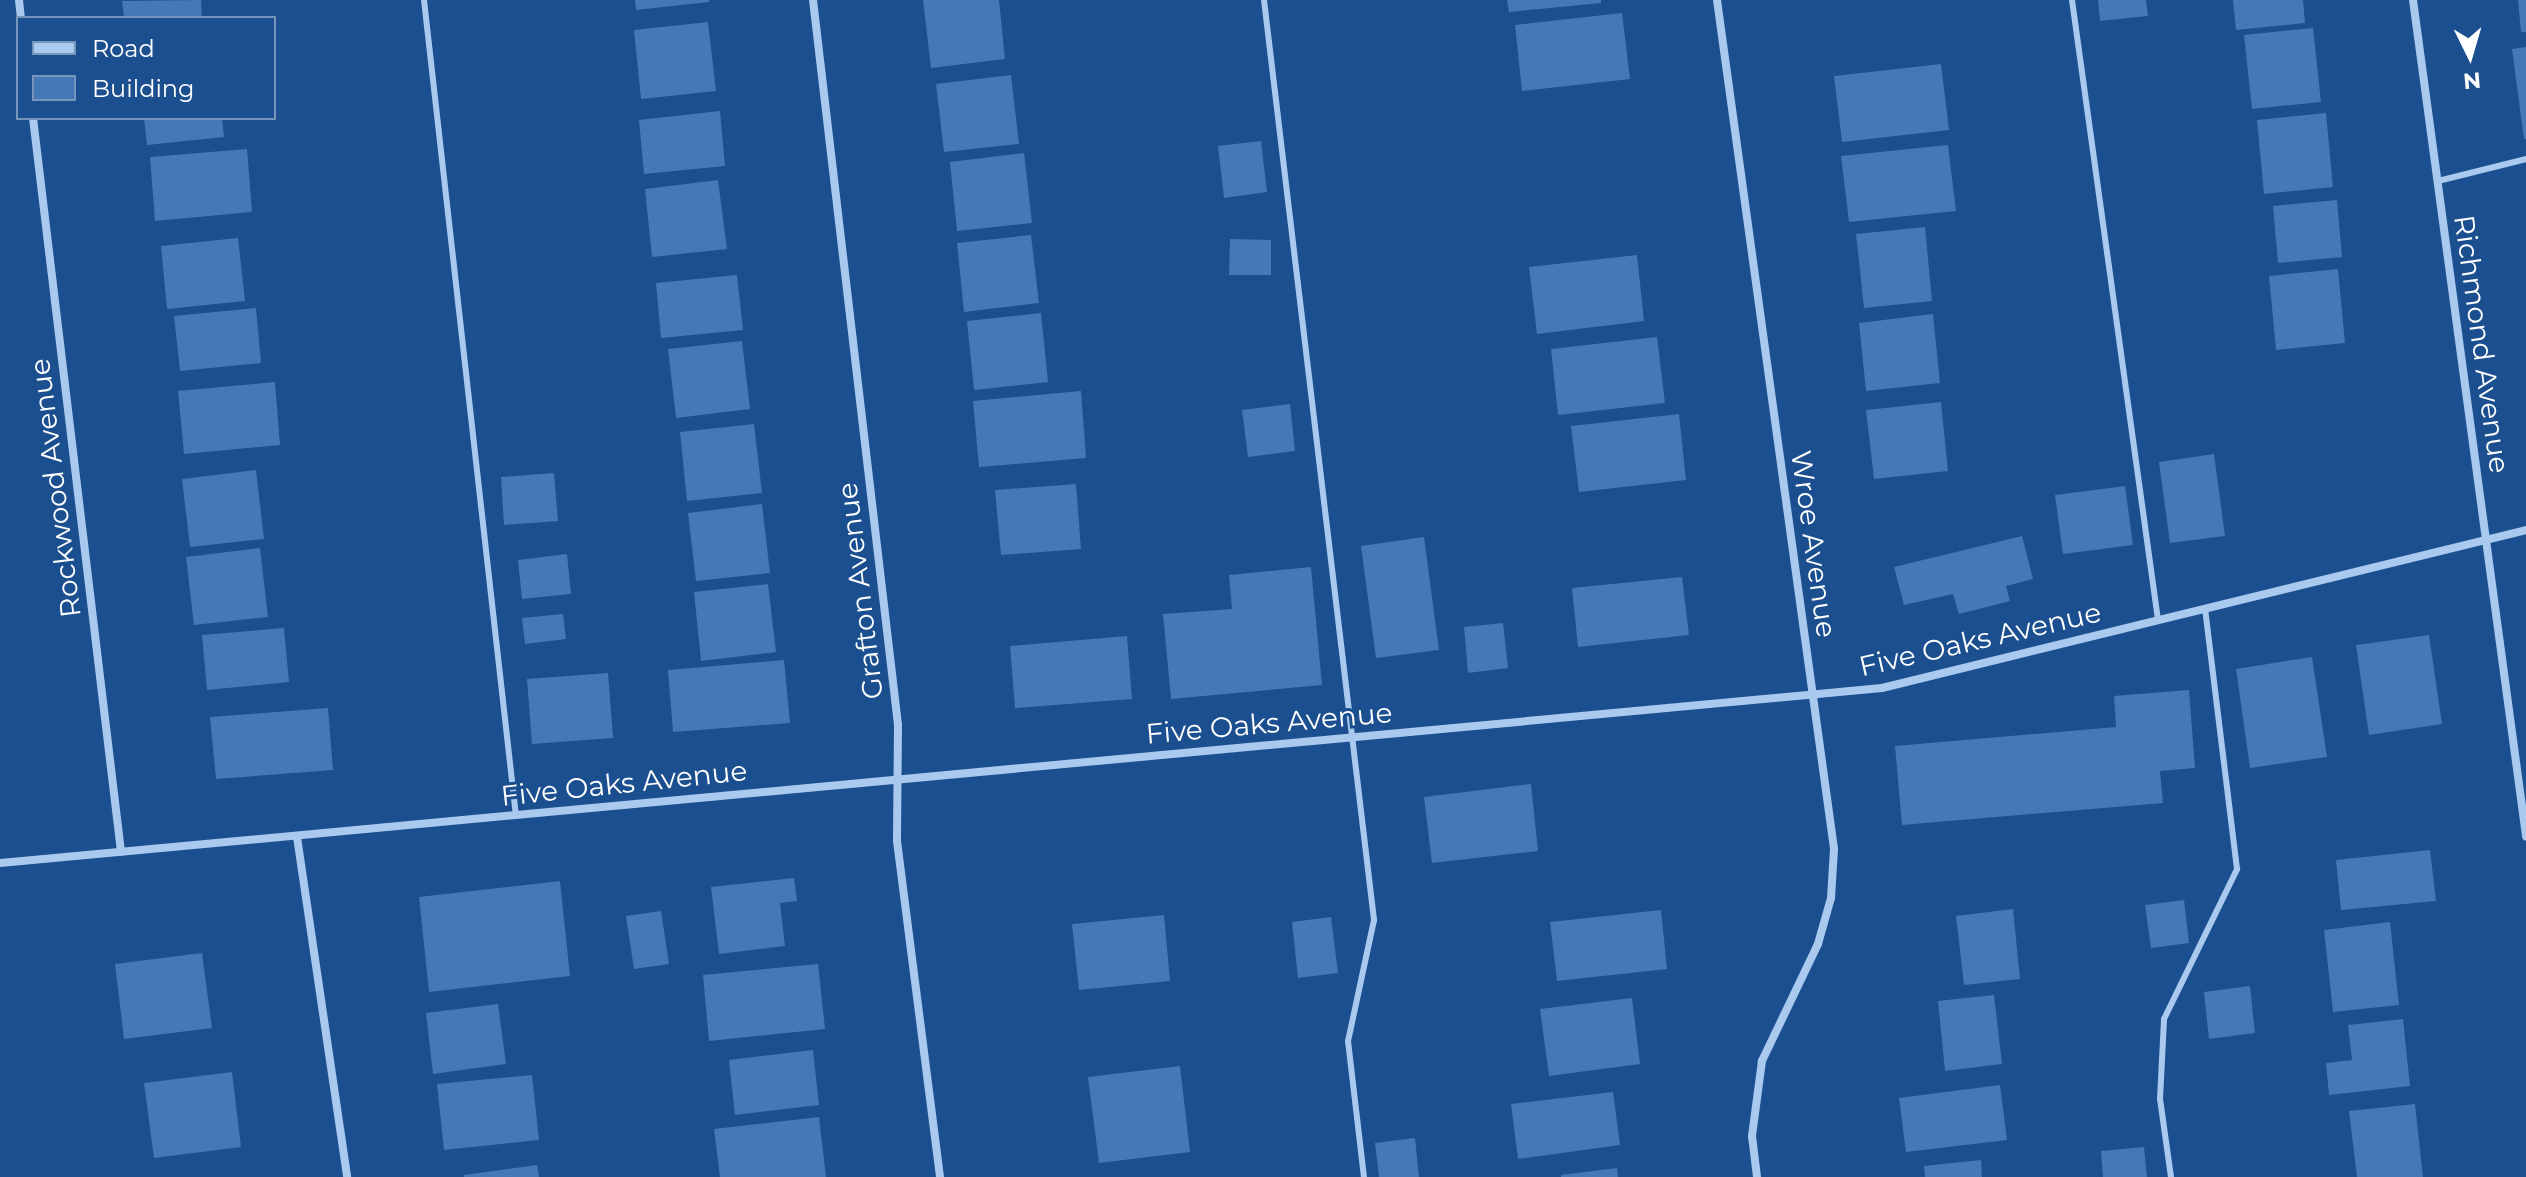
<!DOCTYPE html>
<html>
<head>
<meta charset="utf-8">
<style>
	body { margin:0 }
	#map { position:relative; width:2526px; height:1177px; overflow:hidden; background:#1b4f8f; font-family:Montserrat,sans-serif }
	div>[style] { position:absolute }
	.building>* { inset:0; background:#4478b7 }
	.lane>* { height:6px; margin:-3px; padding:0 3px; transform-origin:3px; border-radius:3px; background:#a9c9ee }
	.street>* { height:8px; margin:-4px; padding:0 4px; transform-origin:4px; border-radius:4px; background:#a9c9ee }
	span { translate:-50% -50%; white-space:nowrap; text-align:center; line-height:1.15; -webkit-text-stroke:6px #1b4f8f; paint-order:stroke }
	.street-label { font-size:28px; color:#fff }
	.legend { position:absolute; left:16px; top:16px; width:260px; height:104px; box-sizing:border-box; background:#1b4f8f; border:2px solid #7695bc; margin:0; padding:10px 14px; list-style:none; font-size:24px; color:#fff }
	.legend li { display:flex; align-items:center; gap:16px; height:40px }
	.legend b { width:40px; border:2px solid #7695bc }
	.north { position:absolute; left:2430px; top:16px; width:80px; height:80px; -webkit-text-stroke:6px #1b4f8f; paint-order:stroke; rotate:175deg; font-size:22px; font-weight:700; line-height:32px; text-align:center; color:#fff }
	.north::after { content:''; display:block; margin:auto; width:28px; height:36px; background:#fff; clip-path:polygon(50% 0,100% 100%,50% 72%,0 100%) }
</style>
</head>
<body>
<div id="map">
	<div class="building">
		<i style="clip-path:polygon(201px 0,202px 18px,124px 18px,122px 1px)"></i>
		<i style="clip-path:polygon(635px 0,709px 0,709px 2px,636px 10px)"></i>
		<i style="clip-path:polygon(923px 0,999px 0,1005px 59px,931px 68px)"></i>
		<i style="clip-path:polygon(1507px 0,1601px 0,1601px 3px,1509px 12px)"></i>
		<i style="clip-path:polygon(2098px 0,2146px 0,2148px 16px,2100px 21px)"></i>
		<i style="clip-path:polygon(2233px 0,2303px 0,2305px 23px,2236px 30px)"></i>
		<i style="clip-path:polygon(2518px 0,2526px 0,2526px 32px,2521px 32px)"></i>
		<i style="clip-path:polygon(1622px 13px,1630px 79px,1522px 91px,1515px 25px)"></i>
		<i style="clip-path:polygon(708px 22px,716px 91px,641px 99px,634px 30px)"></i>
		<i style="clip-path:polygon(2313px 28px,2321px 102px,2252px 109px,2244px 35px)"></i>
		<i style="clip-path:polygon(2526px 47px,2526px 139px,2524px 139px,2512px 49px)"></i>
		<i style="clip-path:polygon(1941px 64px,1949px 130px,1842px 142px,1834px 76px)"></i>
		<i style="clip-path:polygon(1011px 75px,1019px 144px,944px 152px,936px 84px)"></i>
		<i style="clip-path:polygon(720px 111px,725px 166px,644px 174px,639px 120px)"></i>
		<i style="clip-path:polygon(2326px 113px,2333px 187px,2264px 194px,2257px 120px)"></i>
		<i style="clip-path:polygon(144px 118px,222px 118px,224px 137px,147px 145px)"></i>
		<i style="clip-path:polygon(1261px 141px,1267px 192px,1224px 198px,1218px 146px)"></i>
		<i style="clip-path:polygon(1948px 145px,1956px 211px,1849px 222px,1841px 156px)"></i>
		<i style="clip-path:polygon(247px 149px,252px 212px,155px 221px,150px 157px)"></i>
		<i style="clip-path:polygon(1024px 153px,1032px 223px,957px 231px,950px 162px)"></i>
		<i style="clip-path:polygon(718px 180px,727px 249px,652px 257px,645px 189px)"></i>
		<i style="clip-path:polygon(2337px 200px,2342px 257px,2278px 263px,2273px 206px)"></i>
		<i style="clip-path:polygon(1925px 227px,1932px 301px,1864px 308px,1856px 234px)"></i>
		<i style="clip-path:polygon(1031px 235px,1039px 303px,964px 312px,957px 243px)"></i>
		<i style="clip-path:polygon(238px 238px,245px 301px,167px 309px,161px 246px)"></i>
		<i style="clip-path:polygon(1230px 239px,1271px 240px,1271px 275px,1229px 275px)"></i>
		<i style="clip-path:polygon(1637px 255px,1644px 321px,1537px 334px,1529px 267px)"></i>
		<i style="clip-path:polygon(2338px 269px,2345px 343px,2276px 350px,2269px 276px)"></i>
		<i style="clip-path:polygon(737px 275px,743px 330px,661px 338px,656px 283px)"></i>
		<i style="clip-path:polygon(256px 308px,261px 363px,180px 371px,174px 316px)"></i>
		<i style="clip-path:polygon(1041px 313px,1048px 382px,974px 390px,967px 321px)"></i>
		<i style="clip-path:polygon(1933px 314px,1940px 383px,1866px 391px,1859px 323px)"></i>
		<i style="clip-path:polygon(1657px 337px,1665px 403px,1558px 415px,1551px 349px)"></i>
		<i style="clip-path:polygon(742px 341px,750px 409px,676px 418px,668px 349px)"></i>
		<i style="clip-path:polygon(275px 382px,280px 445px,184px 454px,178px 391px)"></i>
		<i style="clip-path:polygon(1081px 391px,1086px 458px,979px 467px,973px 401px)"></i>
		<i style="clip-path:polygon(1941px 402px,1948px 471px,1874px 479px,1866px 410px)"></i>
		<i style="clip-path:polygon(1290px 404px,1295px 451px,1248px 457px,1242px 410px)"></i>
		<i style="clip-path:polygon(1679px 414px,1686px 480px,1579px 492px,1571px 426px)"></i>
		<i style="clip-path:polygon(754px 424px,762px 493px,687px 501px,680px 432px)"></i>
		<i style="clip-path:polygon(2214px 454px,2225px 536px,2170px 543px,2159px 462px)"></i>
		<i style="clip-path:polygon(256px 470px,264px 539px,190px 547px,182px 479px)"></i>
		<i style="clip-path:polygon(554px 473px,558px 521px,504px 525px,501px 477px)"></i>
		<i style="clip-path:polygon(1076px 484px,1081px 549px,1001px 555px,995px 490px)"></i>
		<i style="clip-path:polygon(2125px 486px,2133px 545px,2063px 554px,2055px 495px)"></i>
		<i style="clip-path:polygon(762px 504px,770px 573px,696px 581px,688px 513px)"></i>
		<i style="clip-path:polygon(2022px 536px,2033px 579px,2006px 586px,2010px 601px,1959px 614px,1953px 594px,1904px 605px,1894px 567px)"></i>
		<i style="clip-path:polygon(1424px 537px,1439px 650px,1376px 658px,1361px 546px)"></i>
		<i style="clip-path:polygon(260px 548px,268px 617px,194px 625px,186px 557px)"></i>
		<i style="clip-path:polygon(567px 554px,571px 594px,522px 599px,518px 560px)"></i>
		<i style="clip-path:polygon(1311px 567px,1322px 685px,1171px 699px,1163px 614px,1232px 609px,1229px 575px)"></i>
		<i style="clip-path:polygon(1682px 577px,1689px 635px,1578px 647px,1572px 588px)"></i>
		<i style="clip-path:polygon(768px 584px,776px 652px,701px 661px,694px 592px)"></i>
		<i style="clip-path:polygon(563px 614px,566px 639px,525px 644px,522px 618px)"></i>
		<i style="clip-path:polygon(1503px 623px,1508px 668px,1468px 673px,1464px 627px)"></i>
		<i style="clip-path:polygon(284px 628px,289px 682px,207px 690px,202px 635px)"></i>
		<i style="clip-path:polygon(2429px 635px,2442px 724px,2369px 735px,2356px 645px)"></i>
		<i style="clip-path:polygon(1127px 636px,1132px 699px,1015px 708px,1010px 646px)"></i>
		<i style="clip-path:polygon(2312px 657px,2327px 757px,2250px 768px,2236px 669px)"></i>
		<i style="clip-path:polygon(784px 660px,790px 723px,673px 732px,668px 670px)"></i>
		<i style="clip-path:polygon(608px 673px,613px 738px,532px 744px,527px 679px)"></i>
		<i style="clip-path:polygon(2189px 690px,2195px 768px,2160px 771px,2163px 803px,1902px 825px,1895px 746px,2116px 727px,2114px 696px)"></i>
		<i style="clip-path:polygon(328px 708px,333px 770px,216px 779px,210px 717px)"></i>
		<i style="clip-path:polygon(1531px 784px,1538px 851px,1432px 863px,1424px 797px)"></i>
		<i style="clip-path:polygon(2430px 850px,2436px 901px,2341px 910px,2336px 860px)"></i>
		<i style="clip-path:polygon(794px 878px,797px 901px,780px 903px,785px 946px,719px 954px,711px 887px)"></i>
		<i style="clip-path:polygon(560px 881px,570px 976px,429px 992px,419px 897px)"></i>
		<i style="clip-path:polygon(2184px 900px,2189px 943px,2151px 948px,2145px 905px)"></i>
		<i style="clip-path:polygon(2013px 909px,2020px 979px,1964px 985px,1956px 916px)"></i>
		<i style="clip-path:polygon(1661px 910px,1667px 969px,1557px 981px,1550px 922px)"></i>
		<i style="clip-path:polygon(661px 911px,669px 964px,634px 969px,626px 916px)"></i>
		<i style="clip-path:polygon(1164px 915px,1170px 981px,1079px 990px,1072px 924px)"></i>
		<i style="clip-path:polygon(1331px 917px,1338px 973px,1298px 978px,1292px 922px)"></i>
		<i style="clip-path:polygon(2390px 922px,2399px 1005px,2333px 1012px,2324px 930px)"></i>
		<i style="clip-path:polygon(202px 953px,212px 1028px,124px 1039px,115px 964px)"></i>
		<i style="clip-path:polygon(818px 964px,825px 1029px,709px 1041px,703px 975px)"></i>
		<i style="clip-path:polygon(2250px 986px,2255px 1033px,2209px 1039px,2204px 992px)"></i>
		<i style="clip-path:polygon(1994px 995px,2002px 1064px,1945px 1071px,1938px 1001px)"></i>
		<i style="clip-path:polygon(1632px 998px,1640px 1064px,1549px 1076px,1540px 1009px)"></i>
		<i style="clip-path:polygon(498px 1004px,506px 1064px,433px 1074px,426px 1013px)"></i>
		<i style="clip-path:polygon(2403px 1019px,2410px 1086px,2329px 1095px,2326px 1063px,2352px 1060px,2348px 1025px)"></i>
		<i style="clip-path:polygon(813px 1050px,819px 1105px,735px 1115px,729px 1060px)"></i>
		<i style="clip-path:polygon(1180px 1066px,1190px 1152px,1099px 1163px,1088px 1077px)"></i>
		<i style="clip-path:polygon(232px 1072px,241px 1147px,154px 1158px,144px 1083px)"></i>
		<i style="clip-path:polygon(532px 1075px,539px 1140px,444px 1150px,437px 1084px)"></i>
		<i style="clip-path:polygon(2000px 1085px,2007px 1140px,1906px 1152px,1899px 1098px)"></i>
		<i style="clip-path:polygon(1613px 1092px,1620px 1145px,1518px 1159px,1511px 1104px)"></i>
		<i style="clip-path:polygon(2415px 1104px,2423px 1177px,2357px 1177px,2349px 1111px)"></i>
		<i style="clip-path:polygon(819px 1117px,826px 1177px,720px 1177px,714px 1129px)"></i>
		<i style="clip-path:polygon(1415px 1138px,1419px 1177px,1379px 1177px,1375px 1143px)"></i>
		<i style="clip-path:polygon(2144px 1147px,2147px 1177px,2103px 1177px,2101px 1151px)"></i>
		<i style="clip-path:polygon(1981px 1160px,1982px 1177px,1925px 1177px,1924px 1166px)"></i>
		<i style="clip-path:polygon(537px 1165px,539px 1177px,464px 1177px,464px 1175px)"></i>
		<i style="clip-path:polygon(1617px 1168px,1618px 1177px,1561px 1177px,1561px 1175px)"></i>
	</div>
	<div class="lane">
		<i style="left:424px;top:0;width:821px;rotate:83.57deg"></i>
		<i style="left:1264px;top:0;width:927px;rotate:83.18deg"></i>
		<i style="left:1374px;top:920px;width:124px;rotate:102.1deg"></i>
		<i style="left:1348px;top:1041px;width:137px;rotate:83.3deg"></i>
		<i style="left:2072px;top:0;width:626px;rotate:82.1deg"></i>
		<i style="left:2438px;top:181px;width:91px;rotate:-14deg"></i>
		<i style="left:2171px;top:1177px;width:79px;rotate:-98deg"></i>
		<i style="left:2160px;top:1099px;width:80px;rotate:-87.1deg"></i>
		<i style="left:2164px;top:1019px;width:167px;rotate:-64deg"></i>
		<i style="left:2237px;top:869px;width:262px;rotate:-97deg"></i>
	</div>
	<div class="street">
		<i style="left:19px;top:0;width:18px;rotate:84deg"></i>
		<i style="left:813px;top:0;width:730px;rotate:83.31deg"></i>
		<i style="left:898px;top:725px;width:116px;rotate:90.5deg"></i>
		<i style="left:897px;top:841px;width:339px;rotate:82.7deg"></i>
		<i style="left:1717px;top:0;width:857px;rotate:82.15deg"></i>
		<i style="left:1834px;top:849px;width:49px;rotate:93.5deg"></i>
		<i style="left:1831px;top:898px;width:48px;rotate:105.8deg"></i>
		<i style="left:1818px;top:944px;width:130px;rotate:115.6deg"></i>
		<i style="left:1762px;top:1061px;width:76px;rotate:97.6deg"></i>
		<i style="left:1752px;top:1136px;width:41px;rotate:83deg"></i>
		<i style="left:2413px;top:0;width:844px;rotate:82.3deg"></i>
		<i style="left:33px;top:118px;width:739px;rotate:83.16deg"></i>
		<i style="left:297px;top:837px;width:344px;rotate:81.6deg"></i>
		<i style="left:0;top:863px;width:1890px;rotate:-5.31deg"></i>
		<i style="left:1882px;top:688px;width:663px;rotate:-13.78deg"></i>
	</div>
	<div class="street-label">
		<span style="left:2482px;top:344px;rotate:82deg">Richmond Avenue</span>
		<span style="left:55px;top:488px;rotate:-97deg">Rockwood Avenue</span>
		<span style="left:1814px;top:544px;rotate:82deg">Wroe Avenue</span>
		<span style="left:860px;top:591px;rotate:-97deg">Grafton Avenue</span>
		<span style="left:1980px;top:639px;rotate:-13deg">Five Oaks Avenue</span>
		<span style="left:1269px;top:723px;rotate:-5deg">Five Oaks Avenue</span>
		<span style="left:624px;top:783px;rotate:-6deg">Five Oaks Avenue</span>
	</div>
	<ul class="legend">
	<li><b style="height:10px;background:#a9c9ee"></b>Road</li>
	<li><b style="height:22px;background:#4478b7"></b>Building</li>
	</ul>
	<div class="north">N</div>
</div>
</body>
</html>
